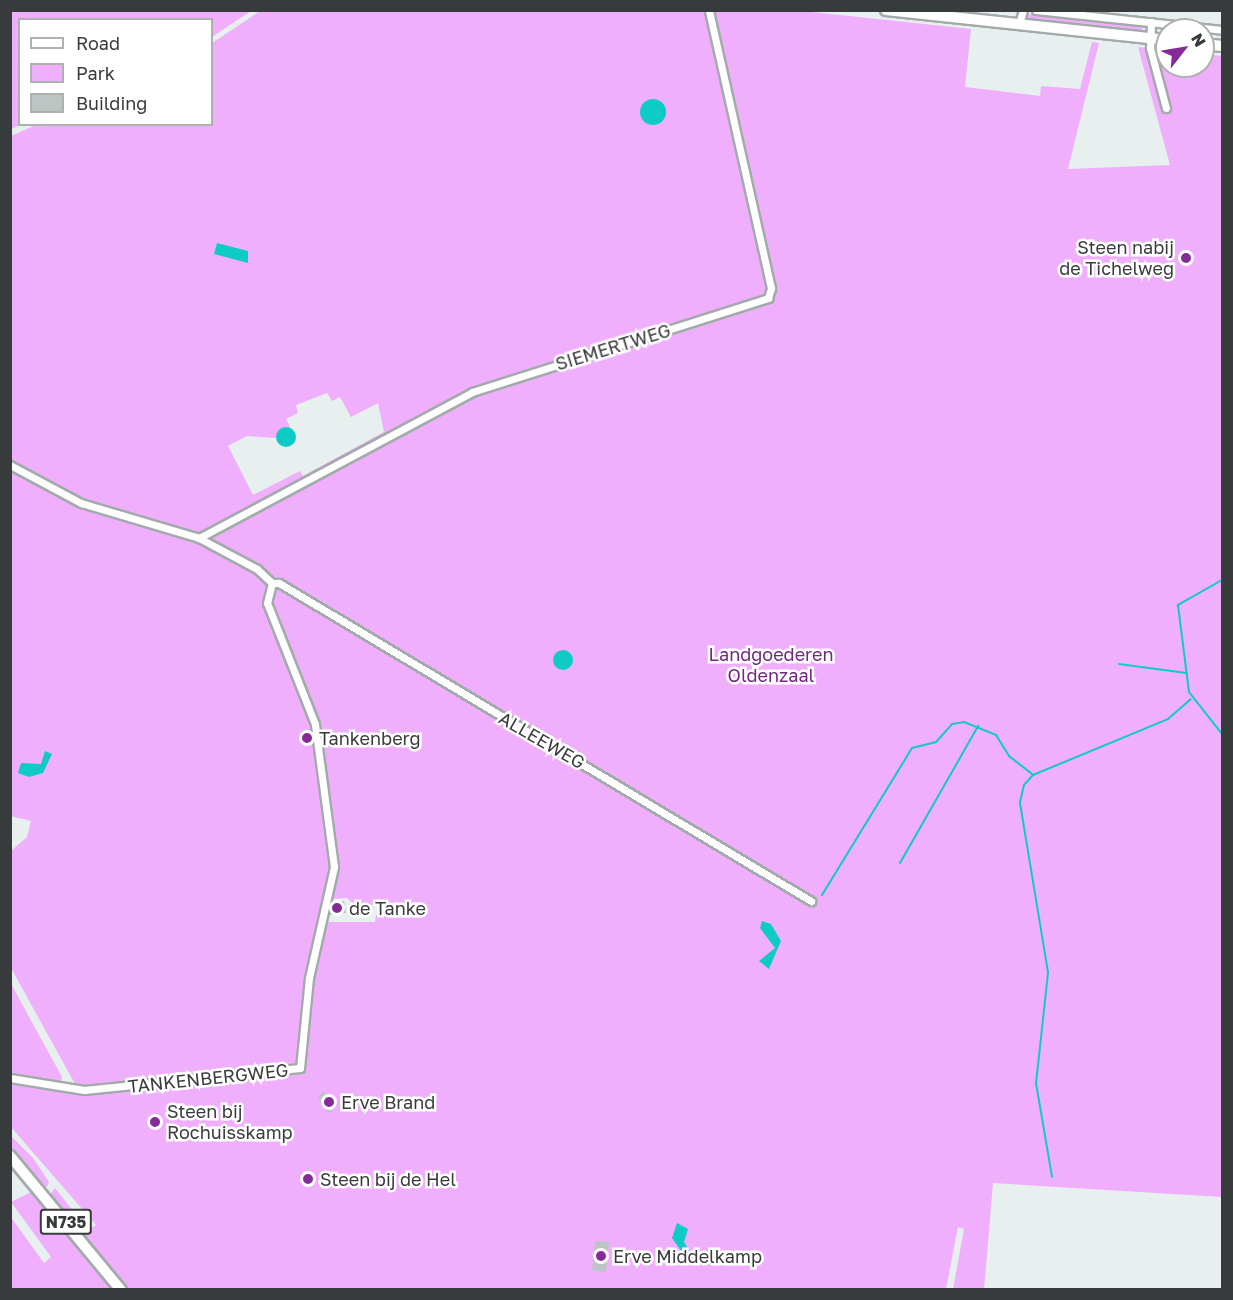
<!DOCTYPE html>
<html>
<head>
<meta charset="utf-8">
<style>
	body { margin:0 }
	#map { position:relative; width:1233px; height:1300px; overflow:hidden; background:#e7efef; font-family:"Golos Text",sans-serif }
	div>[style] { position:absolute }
	.green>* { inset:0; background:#f0affc }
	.water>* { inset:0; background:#0fcbc7 }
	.round { border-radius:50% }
	.stream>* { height:2px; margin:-1px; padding:0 1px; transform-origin:1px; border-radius:1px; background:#0fcbc7 }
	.building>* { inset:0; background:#bcc4c4 }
	.roads { filter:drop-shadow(2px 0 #a2abaa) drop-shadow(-2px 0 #a2abaa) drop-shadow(0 2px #a2abaa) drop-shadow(0 -2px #a2abaa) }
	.street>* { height:7px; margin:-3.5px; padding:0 3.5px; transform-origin:3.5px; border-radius:3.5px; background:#fff }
	.primary>* { height:10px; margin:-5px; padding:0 5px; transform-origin:5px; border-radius:5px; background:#fff }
	.dots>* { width:16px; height:16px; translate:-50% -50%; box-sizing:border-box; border:3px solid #fff; border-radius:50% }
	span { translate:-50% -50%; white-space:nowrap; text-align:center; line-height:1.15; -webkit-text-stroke:5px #fff; paint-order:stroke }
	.shield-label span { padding:2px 4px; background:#fff; border:2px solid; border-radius:4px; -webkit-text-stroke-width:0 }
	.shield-label { font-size:16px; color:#383b3b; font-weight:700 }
	.poi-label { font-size:18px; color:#383b3b }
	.right { translate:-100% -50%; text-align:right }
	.left { translate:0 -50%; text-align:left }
	.street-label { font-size:18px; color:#383b3b }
	.park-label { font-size:18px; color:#722581 }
	.frame { position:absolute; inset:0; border:12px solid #383b3b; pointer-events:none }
	.legend { position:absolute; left:18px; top:18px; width:195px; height:108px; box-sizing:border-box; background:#fff; border:2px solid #afb1b1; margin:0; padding:8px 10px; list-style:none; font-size:18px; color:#383b3b }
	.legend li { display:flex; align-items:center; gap:12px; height:30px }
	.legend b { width:30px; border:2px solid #afb1b1 }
	.north { position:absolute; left:1155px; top:18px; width:60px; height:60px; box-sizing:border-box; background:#fff; border:2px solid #afb1b1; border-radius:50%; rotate:59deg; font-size:16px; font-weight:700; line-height:24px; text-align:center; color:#383b3b }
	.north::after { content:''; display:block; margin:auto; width:21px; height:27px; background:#852b97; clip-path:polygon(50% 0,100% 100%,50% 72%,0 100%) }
</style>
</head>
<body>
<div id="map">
	<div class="green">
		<i style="clip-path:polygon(evenodd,793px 10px,971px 29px,965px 87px,1040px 96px,1041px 86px,1080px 89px,1092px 42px,1099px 43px,1068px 169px,1170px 165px,1138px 47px,1167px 50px,1167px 66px,1203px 66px,1203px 54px,1222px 56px,1222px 1197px,993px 1183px,984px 1290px,953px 1289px,964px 1229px,958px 1227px,946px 1289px,11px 1289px,10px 1216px,44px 1263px,51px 1257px,11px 1202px,33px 1191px,49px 1196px,55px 1188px,88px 1230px,96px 1225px,11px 1127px,11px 1083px,80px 1093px,11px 968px,11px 851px,27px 837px,31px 821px,10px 816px,11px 136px,36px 125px,212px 124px,212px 43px,260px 11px,793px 10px,327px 393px,332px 401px,340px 397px,351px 417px,378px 403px,384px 432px,303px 476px,300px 471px,253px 495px,228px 446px,247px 436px,275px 438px,290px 427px,286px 419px,298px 413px,296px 405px,327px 393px,793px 10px,347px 898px,354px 904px,388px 906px,387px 914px,376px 915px,375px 922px,324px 922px,331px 899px,347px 898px)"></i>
		<i style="clip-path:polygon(10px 11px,11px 10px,251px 11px,212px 37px,212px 20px,20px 20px,20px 125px,11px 129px)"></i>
		<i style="clip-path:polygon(1027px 14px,1140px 26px,1145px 32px,1024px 20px)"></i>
		<i style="clip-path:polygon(10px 982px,62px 1077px,60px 1085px,11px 1075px)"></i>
		<i style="clip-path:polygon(10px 1135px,33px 1158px,49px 1182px,47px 1187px,41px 1186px,11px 1149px)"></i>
	</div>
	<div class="water">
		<i class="round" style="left:640px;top:99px;width:26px;height:26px"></i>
		<i style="clip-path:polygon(217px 243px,248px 251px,248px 263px,214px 254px)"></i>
		<i class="round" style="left:276px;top:427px;width:20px;height:20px"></i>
		<i class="round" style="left:553px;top:650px;width:20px;height:20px"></i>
		<i style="clip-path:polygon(45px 751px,52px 754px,43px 773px,29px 777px,18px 773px,21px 763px,41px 764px)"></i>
		<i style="clip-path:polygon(762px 921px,771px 924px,781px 941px,769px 969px,759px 961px,775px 948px,760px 928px)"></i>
		<i style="clip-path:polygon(677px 1223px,688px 1229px,684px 1242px,693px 1257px,689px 1262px,672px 1238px)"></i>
	</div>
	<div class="stream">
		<i style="left:1222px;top:580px;width:51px;rotate:150.4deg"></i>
		<i style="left:1178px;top:605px;width:88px;rotate:82.8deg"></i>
		<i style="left:1189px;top:692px;width:53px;rotate:51.8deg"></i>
		<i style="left:1119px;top:664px;width:68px;rotate:7.7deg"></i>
		<i style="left:1033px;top:775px;width:13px;rotate:132deg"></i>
		<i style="left:1024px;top:785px;width:18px;rotate:103deg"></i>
		<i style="left:1020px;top:803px;width:172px;rotate:80.6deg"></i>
		<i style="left:1048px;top:973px;width:111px;rotate:96.2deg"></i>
		<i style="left:1036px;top:1083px;width:95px;rotate:80.3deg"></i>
		<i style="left:900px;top:863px;width:158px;rotate:-60.3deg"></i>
		<i style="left:822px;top:895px;width:172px;rotate:-58.5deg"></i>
		<i style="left:912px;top:748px;width:25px;rotate:-14deg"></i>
		<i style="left:936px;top:742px;width:24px;rotate:-48deg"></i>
		<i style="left:952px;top:724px;width:12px;rotate:-9deg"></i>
		<i style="left:964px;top:722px;width:35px;rotate:22deg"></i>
		<i style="left:996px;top:735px;width:25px;rotate:58deg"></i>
		<i style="left:1009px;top:756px;width:31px;rotate:38deg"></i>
		<i style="left:1033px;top:775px;width:146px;rotate:-22.5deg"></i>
		<i style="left:1168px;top:719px;width:30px;rotate:-41deg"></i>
	</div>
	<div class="building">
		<i style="clip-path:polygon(344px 901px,346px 913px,329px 915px,332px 903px)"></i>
		<i style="clip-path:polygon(323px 1091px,338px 1104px,328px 1114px,318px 1098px)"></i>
		<i style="clip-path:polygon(595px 1241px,609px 1242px,606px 1272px,592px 1270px)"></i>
	</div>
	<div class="roads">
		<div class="street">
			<i style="left:1036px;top:10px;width:187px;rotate:6.1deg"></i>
			<i style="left:1151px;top:22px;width:26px;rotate:92deg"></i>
			<i style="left:1150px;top:48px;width:62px;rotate:75.1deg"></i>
			<i style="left:1019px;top:24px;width:15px;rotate:-74deg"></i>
			<i style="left:10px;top:465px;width:81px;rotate:28.2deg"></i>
			<i style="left:81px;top:503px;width:123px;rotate:16.5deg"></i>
			<i style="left:199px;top:538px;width:66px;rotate:28.1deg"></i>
			<i style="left:257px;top:569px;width:21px;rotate:43deg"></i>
			<i style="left:199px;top:538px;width:310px;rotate:-28.1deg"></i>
			<i style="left:472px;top:392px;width:311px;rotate:-17.6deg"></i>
			<i style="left:768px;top:298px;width:10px;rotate:-73deg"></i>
			<i style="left:771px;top:288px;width:285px;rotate:-102.6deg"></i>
			<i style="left:272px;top:583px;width:7px"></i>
			<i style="left:279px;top:583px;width:620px;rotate:30.87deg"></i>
			<i style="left:10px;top:1078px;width:75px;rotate:9.2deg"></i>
			<i style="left:84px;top:1090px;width:217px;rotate:-5.8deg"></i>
			<i style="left:300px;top:1068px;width:90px;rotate:-84.3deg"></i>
			<i style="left:309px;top:978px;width:114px;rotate:-77.3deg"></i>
			<i style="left:334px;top:867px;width:144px;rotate:-97.6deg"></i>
			<i style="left:315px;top:724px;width:130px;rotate:-111.6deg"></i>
			<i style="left:267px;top:603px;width:21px;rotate:-76deg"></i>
		</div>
		<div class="primary">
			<i style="left:886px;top:10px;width:283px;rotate:6.1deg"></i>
			<i style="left:1203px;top:44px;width:19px;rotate:6deg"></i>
			<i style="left:10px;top:1156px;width:174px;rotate:50.4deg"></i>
		</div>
	</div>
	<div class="dots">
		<i style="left:1186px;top:258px;background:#852b97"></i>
		<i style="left:307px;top:738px;background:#852b97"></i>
		<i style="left:337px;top:908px;background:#852b97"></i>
		<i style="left:329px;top:1102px;background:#852b97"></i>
		<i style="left:155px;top:1122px;background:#852b97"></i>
		<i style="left:308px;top:1179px;background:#852b97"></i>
		<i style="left:601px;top:1256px;background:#852b97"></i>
	</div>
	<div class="shield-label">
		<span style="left:66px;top:1222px">N735</span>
	</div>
	<div class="poi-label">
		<span class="right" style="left:1174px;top:258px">Steen nabij<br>de Tichelweg</span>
		<span class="left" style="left:319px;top:738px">Tankenberg</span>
		<span class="left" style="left:349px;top:908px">de Tanke</span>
		<span class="left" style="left:341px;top:1102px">Erve Brand</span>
		<span class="left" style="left:167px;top:1122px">Steen bij<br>Rochuisskamp</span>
		<span class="left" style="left:320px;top:1179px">Steen bij de Hel</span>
		<span class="left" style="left:613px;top:1256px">Erve Middelkamp</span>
	</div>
	<div class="street-label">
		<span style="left:613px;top:347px;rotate:-17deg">SIEMERTWEG</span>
		<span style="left:542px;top:740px;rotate:30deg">ALLEEWEG</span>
		<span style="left:208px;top:1078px;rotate:-6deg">TANKENBERGWEG</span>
	</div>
	<div class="park-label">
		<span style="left:771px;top:665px">Landgoederen<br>Oldenzaal</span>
	</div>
	<div class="frame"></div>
	<ul class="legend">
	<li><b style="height:8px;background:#fff"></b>Road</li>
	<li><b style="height:16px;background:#f0affc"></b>Park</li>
	<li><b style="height:16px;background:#bcc4c4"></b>Building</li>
	</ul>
	<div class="north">N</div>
</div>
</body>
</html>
